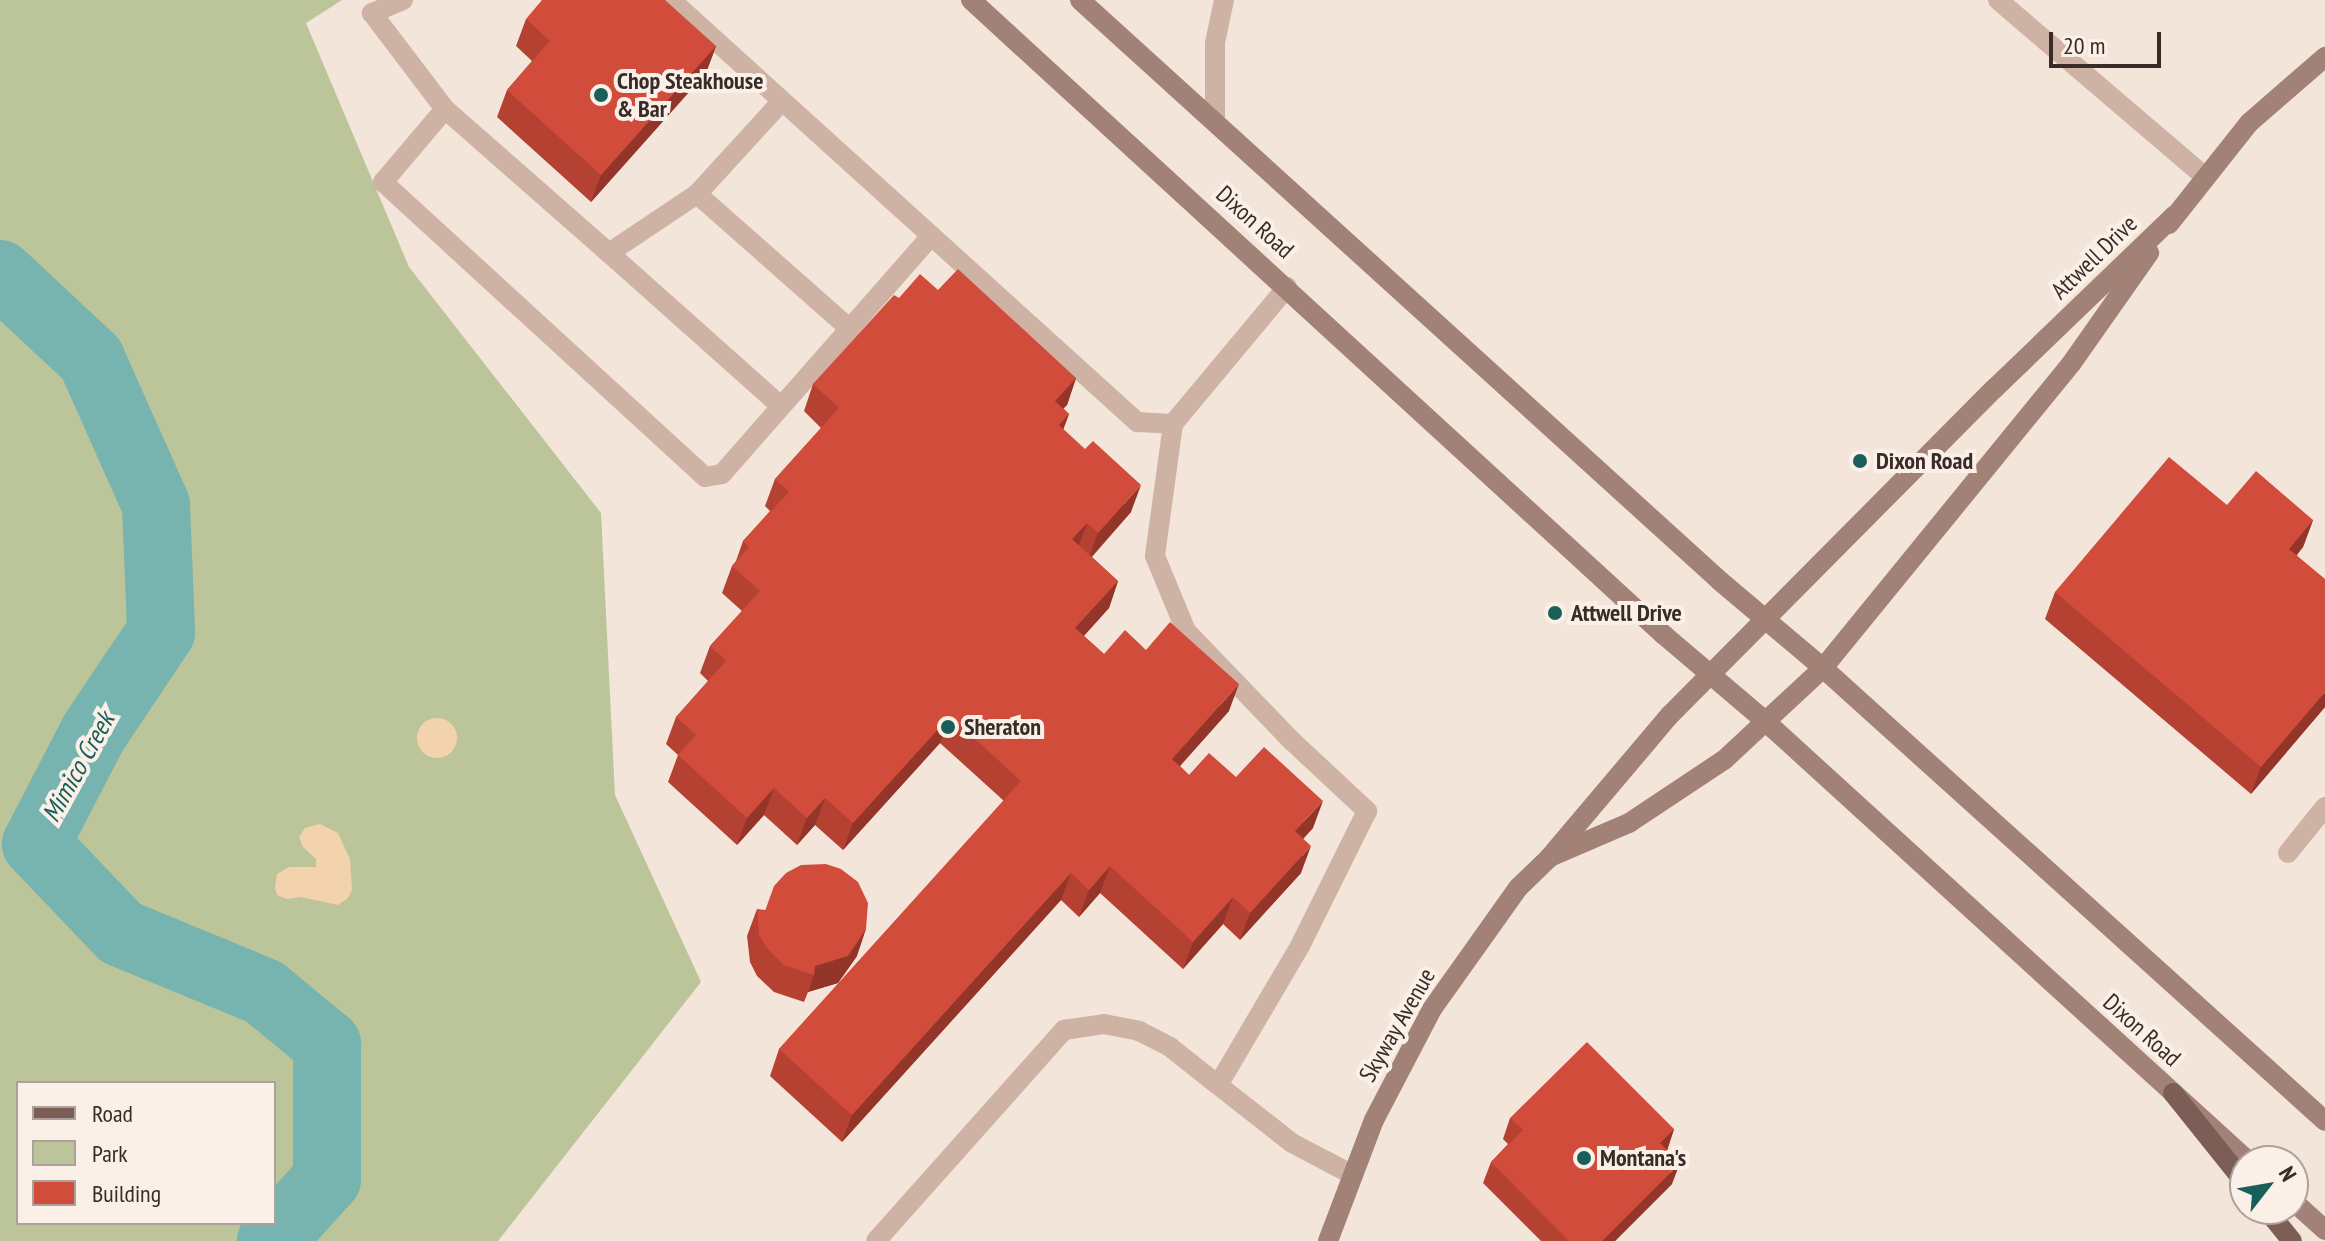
<!DOCTYPE html>
<html>
<head>
<meta charset="utf-8">
<style>
	body { margin:0 }
	#map { position:relative; width:2325px; height:1241px; overflow:hidden; background:#f4e5db; font-family:"PT Sans Narrow",sans-serif }
	div>[style] { position:absolute }
	.green>* { inset:0; background:#bcc599 }
	.sand>* { inset:0; background:#f3d2ae }
	.round { border-radius:50% }
	.river>* { height:68px; margin:-34px; padding:0 34px; transform-origin:34px; border-radius:34px; background:#77b4af }
	.lane>* { height:20px; margin:-10px; padding:0 10px; transform-origin:10px; border-radius:10px; background:#ceb3a5 }
	.secondary>* { height:20px; margin:-10px; padding:0 10px; transform-origin:10px; border-radius:10px; background:#a28176 }
	.primary>* { height:20px; margin:-10px; padding:0 10px; transform-origin:10px; border-radius:10px; background:#7c5e57 }
	.wall>* { inset:0; background:#b54133 }
	.shaded-wall>* { inset:0; background:#933529 }
	.building>* { inset:0; background:#d24c3b }
	.dots>* { width:22px; height:22px; translate:-50% -50%; box-sizing:border-box; border:4px solid #fbf0e8; border-radius:50% }
	span { translate:-50% -50%; white-space:nowrap; text-align:center; line-height:1.15; -webkit-text-stroke:8px #fbf0e8; paint-order:stroke }
	.poi-label { font-size:24px; color:#392b27; font-weight:700 }
	.left { translate:0 -50%; text-align:left }
	.street-label { font-size:24px; color:#392b27 }
	.water-label { font-size:26px; color:#185f5a; font-style:italic }
	.legend { position:absolute; left:16px; top:1081px; width:260px; height:144px; box-sizing:border-box; background:#fbf0e8; border:2px solid #ada19b; margin:0; padding:10px 14px; list-style:none; font-size:24px; color:#392b27 }
	.legend li { display:flex; align-items:center; gap:16px; height:40px }
	.legend b { width:40px; border:2px solid #ada19b }
	.north { position:absolute; left:2229px; top:1145px; width:80px; height:80px; box-sizing:border-box; background:#fbf0e8; border:2px solid #ada19b; border-radius:50%; rotate:59deg; font-size:22px; font-weight:700; line-height:32px; text-align:center; color:#392b27 }
	.north::after { content:''; display:block; margin:auto; width:28px; height:36px; background:#185f5a; clip-path:polygon(50% 0,100% 100%,50% 72%,0 100%) }
	.scale { position:absolute; left:2049px; top:32px; width:112px; height:36px; box-sizing:border-box; border:4px solid #392b27; border-top:0; padding-left:10px; font-size:24px; line-height:28px; white-space:nowrap; color:#392b27; -webkit-text-stroke:6px #fbf0e8; paint-order:stroke }
</style>
</head>
<body>
<div id="map">
	<div class="green">
		<i style="clip-path:polygon(evenodd,0 0,342px 0,306px 23px,409px 267px,601px 513px,615px 795px,701px 982px,498px 1241px,0 1241px,0 0,18px 1083px,274px 1083px,274px 1223px,18px 1223px,18px 1083px)"></i>
	</div>
	<div class="sand">
		<i class="round" style="left:417px;top:718px;width:40px;height:40px"></i>
		<i style="clip-path:polygon(320px 824px,338px 833px,350px 859px,352px 890px,348px 898px,338px 905px,301px 897px,287px 899px,277px 895px,275px 888px,277px 874px,289px 867px,316px 867px,316px 859px,303px 847px,299px 837px,305px 828px)"></i>
	</div>
	<div class="river">
		<i style="left:0;top:274px;width:125px;rotate:43deg"></i>
		<i style="left:91px;top:359px;width:160px;rotate:66deg"></i>
		<i style="left:156px;top:505px;width:127px;rotate:87.7deg"></i>
		<i style="left:161px;top:632px;width:120px;rotate:123.8deg"></i>
		<i style="left:94px;top:732px;width:126px;rotate:117.4deg"></i>
		<i style="left:36px;top:844px;width:123px;rotate:46.3deg"></i>
		<i style="left:121px;top:933px;width:155px;rotate:22.4deg"></i>
		<i style="left:264px;top:992px;width:82px;rotate:39.5deg"></i>
		<i style="left:327px;top:1044px;width:135px;rotate:90deg"></i>
		<i style="left:327px;top:1179px;width:84px;rotate:132.1deg"></i>
	</div>
	<div class="lane">
		<i style="left:403px;top:0;width:34px;rotate:157deg"></i>
		<i style="left:372px;top:13px;width:121px;rotate:52.8deg"></i>
		<i style="left:445px;top:109px;width:96px;rotate:130.3deg"></i>
		<i style="left:383px;top:182px;width:437px;rotate:42.5deg"></i>
		<i style="left:705px;top:477px;width:17px;rotate:-10deg"></i>
		<i style="left:722px;top:474px;width:317px;rotate:-48.7deg"></i>
		<i style="left:671px;top:0;width:629px;rotate:42.16deg"></i>
		<i style="left:1137px;top:422px;width:36px;rotate:3deg"></i>
		<i style="left:1998px;top:0;width:272px;rotate:40.5deg"></i>
		<i style="left:782px;top:101px;width:126px;rotate:132.4deg"></i>
		<i style="left:697px;top:194px;width:204px;rotate:41.4deg"></i>
		<i style="left:445px;top:109px;width:218px;rotate:41.3deg"></i>
		<i style="left:1215px;top:122px;width:79px;rotate:-90deg"></i>
		<i style="left:1215px;top:43px;width:44px;rotate:-78.2deg"></i>
		<i style="left:697px;top:194px;width:106px;rotate:146.2deg"></i>
		<i style="left:609px;top:253px;width:230px;rotate:41.7deg"></i>
		<i style="left:1287px;top:287px;width:178px;rotate:129.8deg"></i>
		<i style="left:1173px;top:424px;width:133px;rotate:97.8deg"></i>
		<i style="left:1155px;top:556px;width:81px;rotate:67.5deg"></i>
		<i style="left:1186px;top:631px;width:153px;rotate:46.1deg"></i>
		<i style="left:1292px;top:741px;width:103px;rotate:43deg"></i>
		<i style="left:1367px;top:811px;width:151px;rotate:116.4deg"></i>
		<i style="left:1300px;top:946px;width:161px;rotate:120.5deg"></i>
		<i style="left:1218px;top:1085px;width:94px;rotate:38.1deg"></i>
		<i style="left:1292px;top:1143px;width:69px;rotate:27.7deg"></i>
		<i style="left:2288px;top:853px;width:59px;rotate:-51.2deg"></i>
		<i style="left:876px;top:1241px;width:283px;rotate:-48.3deg"></i>
		<i style="left:1064px;top:1030px;width:40px;rotate:-8.5deg"></i>
		<i style="left:1104px;top:1024px;width:36px;rotate:11deg"></i>
		<i style="left:1139px;top:1031px;width:35px;rotate:27deg"></i>
		<i style="left:1170px;top:1047px;width:61px;rotate:38.4deg"></i>
	</div>
	<div class="secondary">
		<i style="left:971px;top:0;width:940px;rotate:42.5deg"></i>
		<i style="left:1664px;top:635px;width:133px;rotate:40.4deg"></i>
		<i style="left:1765px;top:721px;width:653px;rotate:42.33deg"></i>
		<i style="left:1080px;top:0;width:864px;rotate:42.23deg"></i>
		<i style="left:1720px;top:581px;width:135px;rotate:40.2deg"></i>
		<i style="left:1823px;top:668px;width:676px;rotate:42.06deg"></i>
		<i style="left:2169px;top:224px;width:129px;rotate:-51.6deg"></i>
		<i style="left:2249px;top:123px;width:101px;rotate:-41deg"></i>
		<i style="left:1552px;top:856px;width:84px;rotate:-23.2deg"></i>
		<i style="left:1629px;top:823px;width:114px;rotate:-33.6deg"></i>
		<i style="left:1724px;top:760px;width:135px;rotate:-42.9deg"></i>
		<i style="left:1823px;top:668px;width:392px;rotate:-50.8deg"></i>
		<i style="left:2071px;top:364px;width:136px;rotate:-54.9deg"></i>
		<i style="left:2293px;top:1201px;width:43px;rotate:42.2deg"></i>
		<i style="left:1328px;top:1241px;width:129px;rotate:-69.2deg"></i>
		<i style="left:1374px;top:1120px;width:125px;rotate:-62.4deg"></i>
		<i style="left:1432px;top:1009px;width:148px;rotate:-54.6deg"></i>
		<i style="left:1518px;top:888px;width:43px;rotate:-44.1deg"></i>
		<i style="left:1549px;top:858px;width:187px;rotate:-49.8deg"></i>
		<i style="left:1670px;top:715px;width:460px;rotate:-45.2deg"></i>
		<i style="left:1994px;top:389px;width:251px;rotate:-43.9deg"></i>
	</div>
	<div class="primary">
		<i style="left:2173px;top:1093px;width:115px;rotate:51.3deg"></i>
		<i style="left:2266px;top:1209px;width:41px;rotate:50.9deg"></i>
	</div>
	<div class="wall">
		<i style="clip-path:polygon(526px 19px,716px 46px,706px 73px,591px 202px,497px 117px,507px 90px,532px 61px,516px 46px)"></i>
		<i style="clip-path:polygon(938px 290px,1076px 378px,1067px 405px,1063px 408px,1069px 414px,1063px 429px,1131px 512px,1092px 557px,1118px 581px,1109px 608px,1084px 636px,1104px 654px,1146px 650px,1229px 711px,1180px 766px,1189px 775px,1236px 777px,1313px 828px,1303px 839px,1301px 873px,1240px 940px,1223px 924px,1183px 969px,1100px 893px,1079px 917px,1061px 900px,842px 1142px,770px 1076px,779px 1049px,1004px 801px,940px 743px,843px 850px,815px 825px,797px 845px,764px 815px,737px 845px,668px 782px,678px 755px,666px 744px,676px 717px,708px 681px,700px 673px,710px 646px,742px 611px,722px 593px,732px 566px,736px 561px,743px 541px,770px 511px,765px 506px,775px 479px,821px 428px,804px 411px,813px 384px,899px 298px)"></i>
		<i style="clip-path:polygon(2227px 505px,2313px 520px,2303px 547px,2297px 555px,2325px 707px,2251px 794px,2045px 619px,2055px 592px)"></i>
		<i style="clip-path:polygon(757px 909px,765px 910px,857px 956px,838px 983px,808px 992px,804px 1002px,774px 992px,757px 976px,750px 962px,747px 936px)"></i>
		<i style="clip-path:polygon(1510px 1118px,1674px 1129px,1667px 1150px,1672px 1184px,1615px 1241px,1541px 1241px,1483px 1183px,1491px 1162px,1508px 1144px,1503px 1139px)"></i>
	</div>
	<div class="shaded-wall">
		<i style="clip-path:polygon(716px 46px,706px 73px,591px 202px,601px 175px)"></i>
		<i style="clip-path:polygon(1076px 378px,1067px 405px,1045px 428px,1055px 401px)"></i>
		<i style="clip-path:polygon(1069px 414px,1059px 441px,1059px 425px)"></i>
		<i style="clip-path:polygon(1141px 485px,1131px 512px,1088px 560px,1098px 533px)"></i>
		<i style="clip-path:polygon(2313px 520px,2303px 547px,2279px 576px,2289px 549px)"></i>
		<i style="clip-path:polygon(1087px 523px,1077px 550px,1072px 539px)"></i>
		<i style="clip-path:polygon(1118px 581px,1109px 608px,1066px 655px,1075px 628px)"></i>
		<i style="clip-path:polygon(1239px 684px,1229px 711px,1162px 786px,1172px 759px)"></i>
		<i style="clip-path:polygon(2325px 692px,2325px 707px,2251px 794px,2261px 767px)"></i>
		<i style="clip-path:polygon(950px 716px,940px 743px,843px 850px,853px 823px)"></i>
		<i style="clip-path:polygon(774px 788px,764px 815px,737px 845px,747px 818px)"></i>
		<i style="clip-path:polygon(825px 798px,815px 825px,797px 845px,807px 818px)"></i>
		<i style="clip-path:polygon(1323px 801px,1313px 828px,1285px 858px,1295px 831px)"></i>
		<i style="clip-path:polygon(1311px 846px,1301px 873px,1240px 940px,1250px 913px)"></i>
		<i style="clip-path:polygon(1110px 866px,1100px 893px,1079px 917px,1089px 890px)"></i>
		<i style="clip-path:polygon(1071px 873px,1061px 900px,842px 1142px,852px 1115px)"></i>
		<i style="clip-path:polygon(1233px 897px,1223px 924px,1183px 969px,1193px 942px)"></i>
		<i style="clip-path:polygon(866px 929px,857px 956px,838px 983px,808px 992px,814px 975px,815px 966px)"></i>
		<i style="clip-path:polygon(1674px 1129px,1667px 1151px,1660px 1143px)"></i>
		<i style="clip-path:polygon(1680px 1163px,1672px 1184px,1615px 1241px,1602px 1241px)"></i>
	</div>
	<div class="building">
		<i style="clip-path:polygon(542px 0,665px 0,716px 46px,601px 175px,507px 90px,550px 41px,526px 19px)"></i>
		<i style="clip-path:polygon(958px 269px,1076px 378px,1055px 401px,1069px 414px,1059px 425px,1085px 449px,1093px 441px,1141px 485px,1098px 533px,1087px 523px,1072px 539px,1118px 581px,1075px 628px,1104px 654px,1125px 630px,1146px 650px,1170px 622px,1239px 684px,1172px 759px,1189px 775px,1209px 753px,1236px 777px,1264px 747px,1323px 801px,1295px 831px,1311px 846px,1250px 913px,1233px 897px,1193px 942px,1110px 866px,1089px 890px,1071px 873px,852px 1115px,779px 1049px,1021px 781px,950px 716px,853px 823px,825px 798px,807px 818px,774px 788px,747px 818px,678px 755px,696px 735px,676px 717px,726px 661px,710px 646px,760px 591px,732px 566px,749px 547px,743px 541px,789px 492px,775px 479px,839px 408px,813px 384px,894px 295px,899px 298px,920px 274px,938px 290px)"></i>
		<i style="clip-path:polygon(2169px 457px,2227px 505px,2256px 471px,2313px 520px,2289px 549px,2325px 579px,2325px 692px,2261px 767px,2055px 592px)"></i>
		<i style="clip-path:polygon(826px 864px,841px 869px,858px 882px,868px 903px,866px 929px,848px 956px,815px 966px,814px 975px,784px 965px,767px 948px,759px 935px,757px 909px,765px 911px,774px 886px,786px 873px,801px 865px)"></i>
		<i style="clip-path:polygon(1587px 1042px,1674px 1129px,1660px 1143px,1680px 1163px,1602px 1241px,1569px 1241px,1491px 1162px,1523px 1130px,1510px 1118px)"></i>
	</div>
	<div class="dots">
		<i style="left:601px;top:95px;background:#185f5a"></i>
		<i style="left:1860px;top:461px;background:#185f5a"></i>
		<i style="left:1555px;top:613px;background:#185f5a"></i>
		<i style="left:948px;top:727px;background:#185f5a"></i>
		<i style="left:1584px;top:1158px;background:#185f5a"></i>
	</div>
	<div class="poi-label">
		<span class="left" style="left:617px;top:95px">Chop Steakhouse<br>&amp; Bar</span>
		<span class="left" style="left:1876px;top:461px">Dixon Road</span>
		<span class="left" style="left:1571px;top:613px">Attwell Drive</span>
		<span class="left" style="left:964px;top:727px">Sheraton</span>
		<span class="left" style="left:1600px;top:1158px">Montana's</span>
	</div>
	<div class="street-label">
		<span style="left:1255px;top:222px;rotate:42deg">Dixon Road</span>
		<span style="left:2094px;top:257px;rotate:-44deg">Attwell Drive</span>
		<span style="left:1397px;top:1025px;rotate:-60deg">Skyway Avenue</span>
		<span style="left:2142px;top:1030px;rotate:42deg">Dixon Road</span>
	</div>
	<div class="water-label">
		<span style="left:78px;top:767px;rotate:-61deg">Mimico Creek</span>
	</div>
	<ul class="legend">
	<li><b style="height:10px;background:#7c5e57"></b>Road</li>
	<li><b style="height:22px;background:#bcc599"></b>Park</li>
	<li><b style="height:22px;background:#d24c3b"></b>Building</li>
	</ul>
	<div class="north">N</div>
	<div class="scale">20 m</div>
</div>
</body>
</html>
